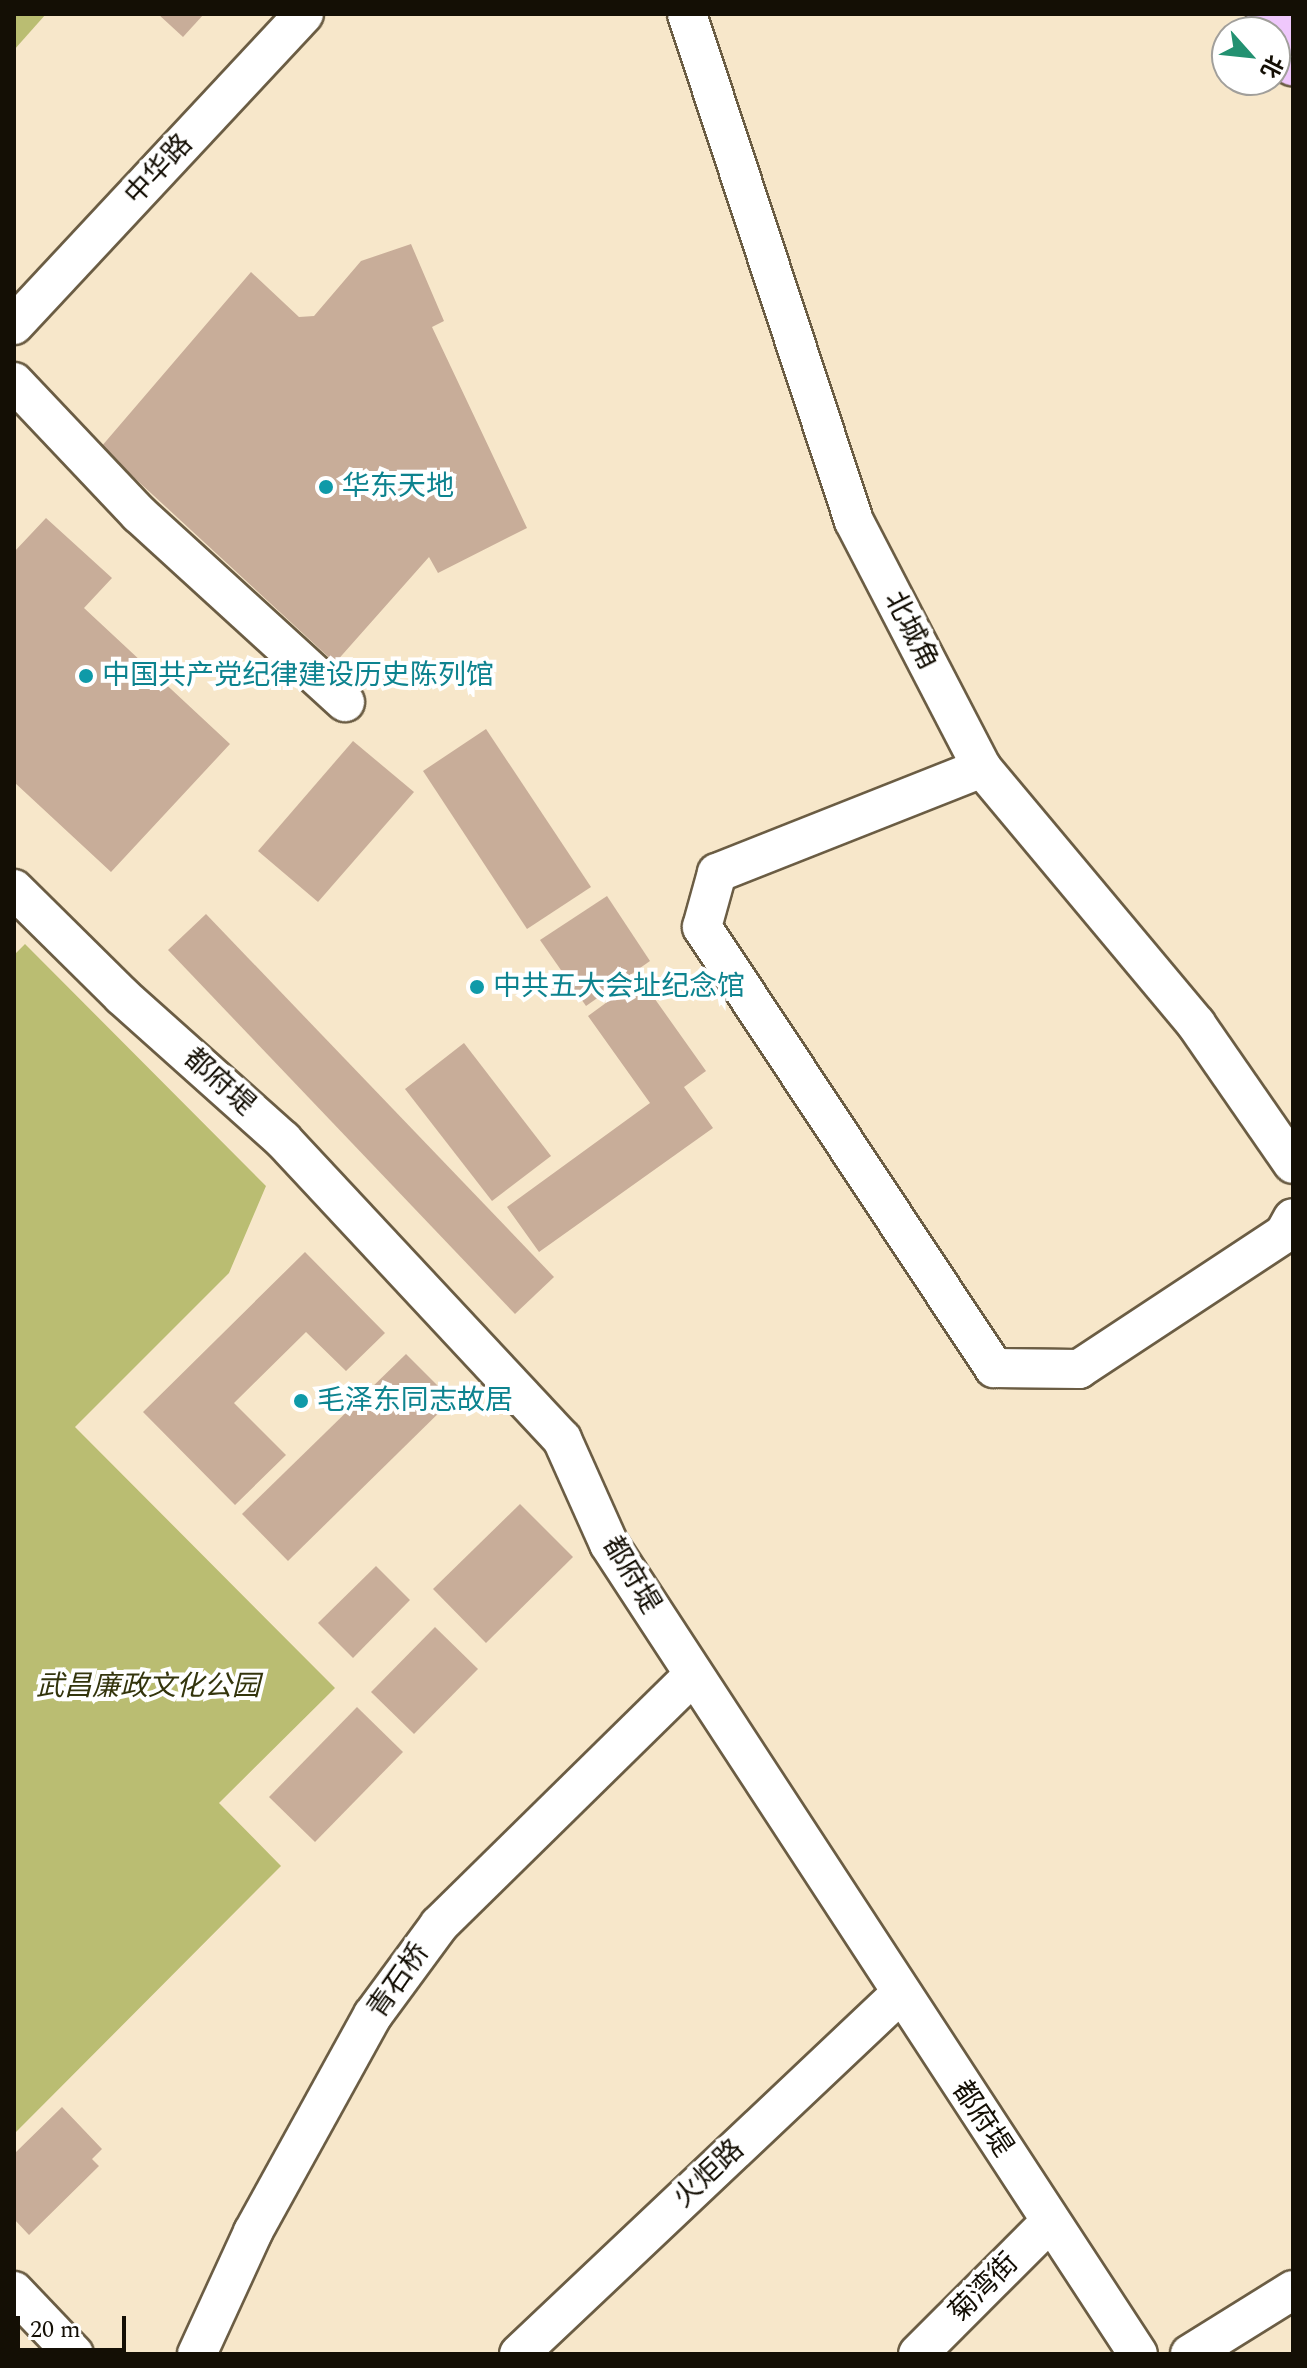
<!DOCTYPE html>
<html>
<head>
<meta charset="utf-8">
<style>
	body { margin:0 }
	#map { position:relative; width:1307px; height:2368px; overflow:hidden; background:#f7e7ca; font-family:Spectral,"Noto Sans SC",serif }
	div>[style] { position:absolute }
	.green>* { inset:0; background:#babd72 }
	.building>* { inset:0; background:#c8ad99 }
	.roads { filter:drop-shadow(2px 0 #6b5d44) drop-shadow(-2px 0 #6b5d44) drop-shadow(0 2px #6b5d44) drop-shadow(0 -2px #6b5d44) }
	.minor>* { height:38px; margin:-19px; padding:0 19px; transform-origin:19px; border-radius:19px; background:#fff }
	.major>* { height:44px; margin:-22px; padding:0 22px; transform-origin:22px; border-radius:22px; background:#efc8fc }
	.dots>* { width:22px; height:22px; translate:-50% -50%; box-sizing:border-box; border:4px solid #fff; border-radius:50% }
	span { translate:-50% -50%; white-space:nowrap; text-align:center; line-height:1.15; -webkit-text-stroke:8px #fff; paint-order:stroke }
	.street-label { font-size:28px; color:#140f05 }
	.culture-label { font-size:28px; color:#0d838f }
	.left { translate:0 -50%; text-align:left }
	.park-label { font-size:28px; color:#33340c; font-style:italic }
	.frame { position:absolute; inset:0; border:16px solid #140f05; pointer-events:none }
	.north { position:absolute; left:1211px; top:16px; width:80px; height:80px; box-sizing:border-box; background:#fff; border:2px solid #a19f9b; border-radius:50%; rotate:117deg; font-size:22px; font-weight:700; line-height:32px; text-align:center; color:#140f05 }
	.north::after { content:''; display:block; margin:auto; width:28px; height:36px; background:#239171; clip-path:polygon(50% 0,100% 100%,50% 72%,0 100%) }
	.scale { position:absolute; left:16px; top:2316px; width:110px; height:36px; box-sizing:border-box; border:4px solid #140f05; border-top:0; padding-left:10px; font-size:24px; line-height:28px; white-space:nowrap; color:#140f05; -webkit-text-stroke:6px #fff; paint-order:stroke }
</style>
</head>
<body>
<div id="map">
	<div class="green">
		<i style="clip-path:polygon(14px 14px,46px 14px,14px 50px)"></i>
		<i style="clip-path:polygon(25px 944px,266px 1186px,229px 1273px,75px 1427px,335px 1688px,219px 1803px,281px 1866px,14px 2134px,14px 955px)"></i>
	</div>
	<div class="building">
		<i style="clip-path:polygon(158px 14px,204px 14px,183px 37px)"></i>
		<i style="clip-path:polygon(411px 244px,444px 321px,432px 327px,527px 528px,438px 573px,429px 557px,335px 663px,101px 447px,251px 272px,299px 317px,314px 316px,361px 261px)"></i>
		<i style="clip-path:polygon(46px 518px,112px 578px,84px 608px,230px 744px,111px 872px,14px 782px,14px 552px)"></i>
		<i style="clip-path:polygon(486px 729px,591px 887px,527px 929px,423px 771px)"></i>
		<i style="clip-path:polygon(353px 741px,414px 792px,318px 902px,258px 851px)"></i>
		<i style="clip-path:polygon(607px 896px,650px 961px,586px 1006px,540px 940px)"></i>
		<i style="clip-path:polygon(206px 914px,554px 1277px,515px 1314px,168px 950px)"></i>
		<i style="clip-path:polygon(640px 978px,706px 1071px,684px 1087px,713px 1128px,539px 1252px,507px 1207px,650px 1103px,588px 1016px)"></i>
		<i style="clip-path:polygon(464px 1043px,551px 1156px,492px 1201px,405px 1089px)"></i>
		<i style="clip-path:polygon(305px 1252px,385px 1333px,346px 1371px,306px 1332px,234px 1403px,286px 1455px,235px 1505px,143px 1412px)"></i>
		<i style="clip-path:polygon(406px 1354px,452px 1400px,288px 1561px,242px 1514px)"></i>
		<i style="clip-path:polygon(520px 1504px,573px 1557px,486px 1643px,433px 1589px)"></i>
		<i style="clip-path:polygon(376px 1566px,410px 1600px,353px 1658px,318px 1623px)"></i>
		<i style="clip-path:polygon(435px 1627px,478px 1669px,414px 1734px,371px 1692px)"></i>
		<i style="clip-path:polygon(357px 1707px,403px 1752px,315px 1842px,269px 1797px)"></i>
		<i style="clip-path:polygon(62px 2107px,102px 2149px,92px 2159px,99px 2166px,29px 2235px,14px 2219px,14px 2154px)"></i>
	</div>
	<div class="roads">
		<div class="minor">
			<i style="left:687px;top:14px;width:534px;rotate:71.77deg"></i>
			<i style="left:854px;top:521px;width:278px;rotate:62.6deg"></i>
			<i style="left:982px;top:768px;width:334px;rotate:50.1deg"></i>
			<i style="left:1196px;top:1024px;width:170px;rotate:55.3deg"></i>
			<i style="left:14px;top:325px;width:425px;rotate:-47deg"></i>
			<i style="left:14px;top:382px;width:182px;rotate:46.6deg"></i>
			<i style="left:139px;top:514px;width:279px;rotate:42.4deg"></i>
			<i style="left:982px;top:768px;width:285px;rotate:158.4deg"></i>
			<i style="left:717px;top:873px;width:56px;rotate:105.5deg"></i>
			<i style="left:702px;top:927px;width:529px;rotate:56.49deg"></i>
			<i style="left:994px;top:1368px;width:85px;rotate:0.7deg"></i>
			<i style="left:1079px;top:1369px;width:245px;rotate:-33.4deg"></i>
			<i style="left:1284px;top:1234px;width:18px;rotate:-61deg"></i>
			<i style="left:14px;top:889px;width:152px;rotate:44.7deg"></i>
			<i style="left:122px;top:996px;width:216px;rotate:41.8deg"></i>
			<i style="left:283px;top:1140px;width:409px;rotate:47deg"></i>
			<i style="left:562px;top:1439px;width:115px;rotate:65.9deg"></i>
			<i style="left:609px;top:1544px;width:967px;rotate:56.85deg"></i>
			<i style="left:14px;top:2291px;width:87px;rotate:46.4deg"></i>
			<i style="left:197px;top:2354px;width:134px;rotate:-65.3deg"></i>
			<i style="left:253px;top:2232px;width:248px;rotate:-61.1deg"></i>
			<i style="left:373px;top:2015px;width:112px;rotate:-53.7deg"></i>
			<i style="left:439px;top:1925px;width:356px;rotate:-44.5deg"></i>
			<i style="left:519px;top:2354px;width:523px;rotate:-43.37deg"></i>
			<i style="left:918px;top:2354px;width:187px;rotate:-45deg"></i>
			<i style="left:1190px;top:2354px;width:121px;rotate:-31.9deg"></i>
		</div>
		<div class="major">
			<i style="left:1269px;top:14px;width:55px;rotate:63.9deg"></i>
		</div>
	</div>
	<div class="dots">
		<i style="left:326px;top:487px;background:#0f9aa8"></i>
		<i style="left:86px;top:676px;background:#0f9aa8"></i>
		<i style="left:477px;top:987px;background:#0f9aa8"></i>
		<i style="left:301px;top:1401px;background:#0f9aa8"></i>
	</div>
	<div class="street-label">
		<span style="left:159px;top:170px;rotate:-47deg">中华路</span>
		<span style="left:911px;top:631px;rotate:63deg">北城角</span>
		<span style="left:219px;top:1082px;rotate:42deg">都府堤</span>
		<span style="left:631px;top:1575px;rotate:59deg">都府堤</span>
		<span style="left:399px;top:1981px;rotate:-55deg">青石桥</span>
		<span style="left:982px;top:2119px;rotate:56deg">都府堤</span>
		<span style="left:709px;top:2174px;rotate:-43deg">火炬路</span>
		<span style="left:984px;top:2288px;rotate:-45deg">菊湾街</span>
	</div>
	<div class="culture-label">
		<span class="left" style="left:342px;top:487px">华东天地</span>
		<span class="left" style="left:102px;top:676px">中国共产党纪律建设历史陈列馆</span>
		<span class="left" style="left:493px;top:987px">中共五大会址纪念馆</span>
		<span class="left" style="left:317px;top:1401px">毛泽东同志故居</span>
	</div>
	<div class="park-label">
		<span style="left:148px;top:1687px">武昌廉政文化公园</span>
	</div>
	<div class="frame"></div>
	<div class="north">北</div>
	<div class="scale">20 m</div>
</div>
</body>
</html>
